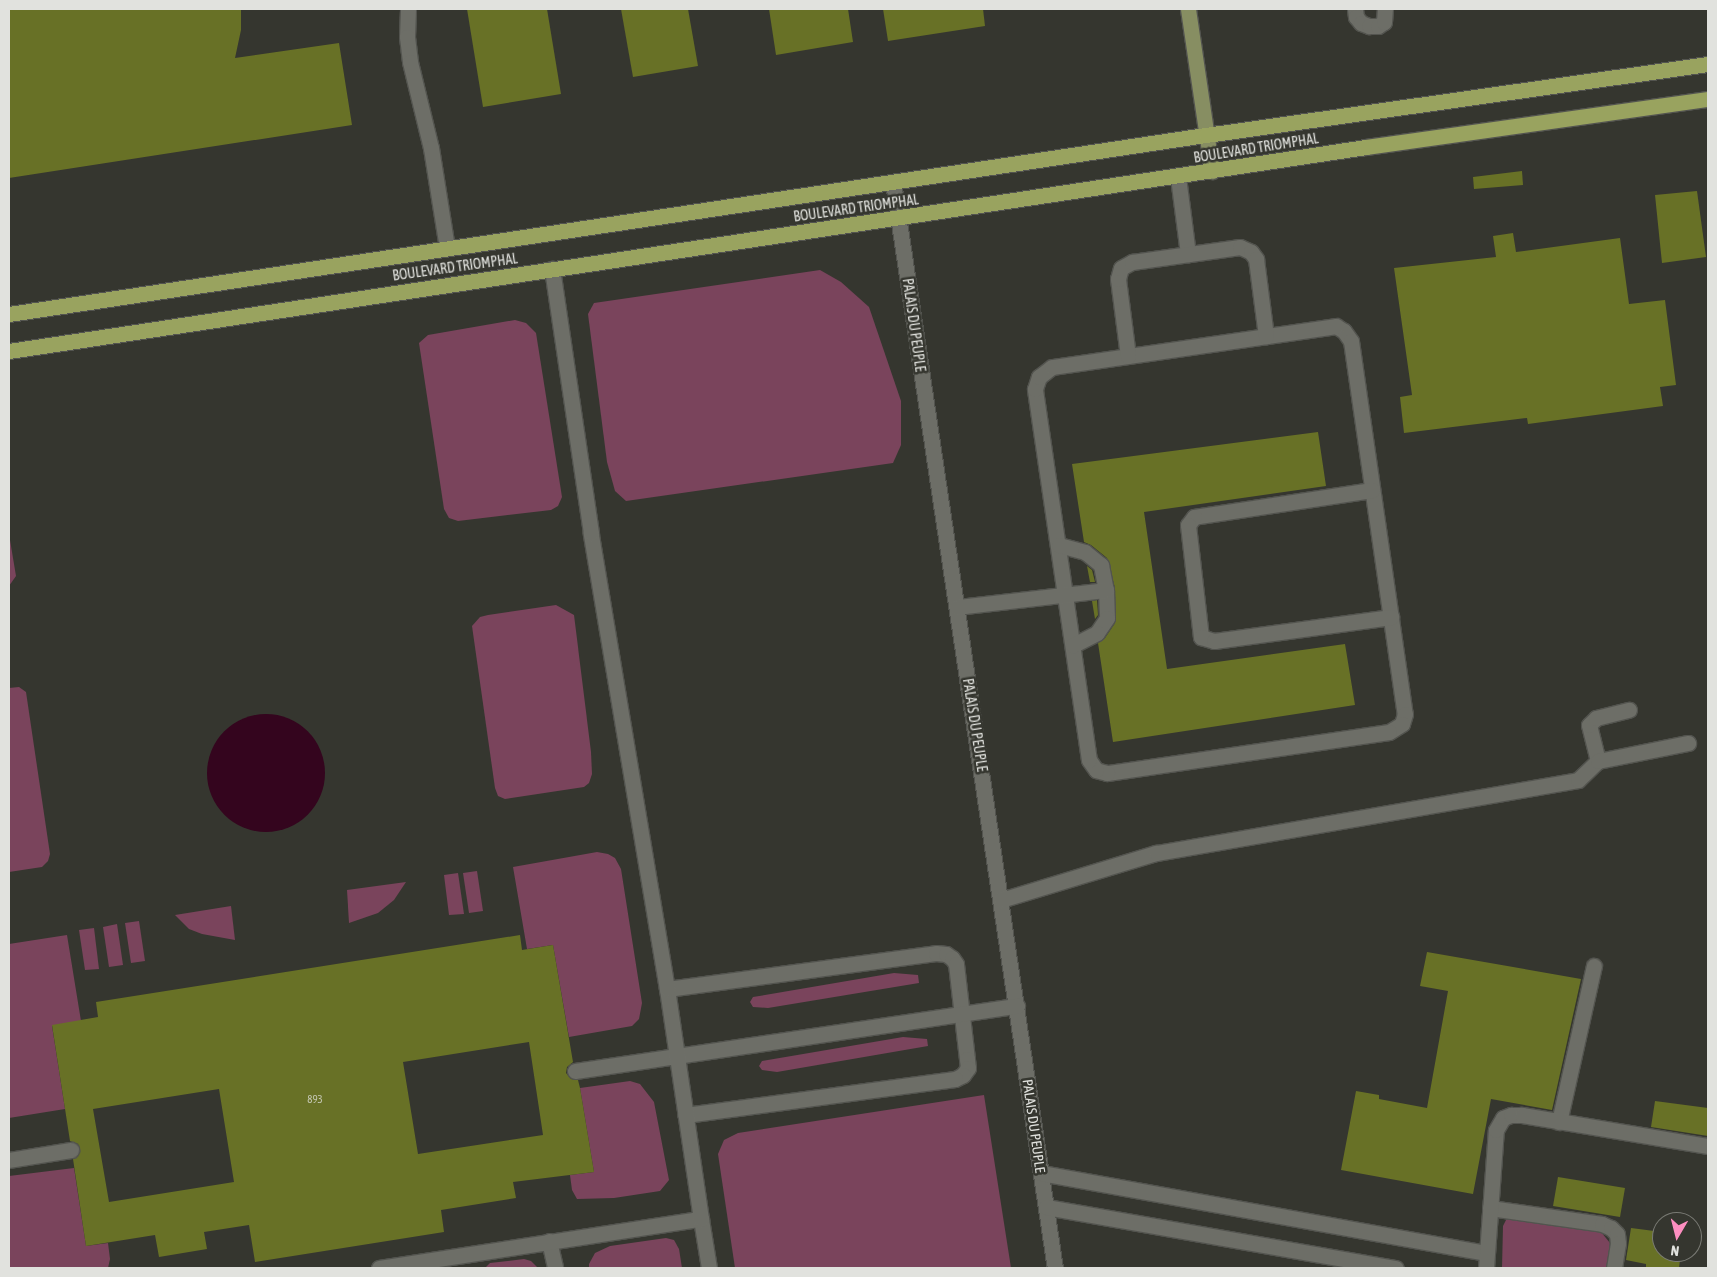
<!DOCTYPE html>
<html>
<head>
<meta charset="utf-8">
<style>
	body { margin:0 }
	#map { position:relative; width:1717px; height:1277px; overflow:hidden; background:#35362f; font-family:"Asap Condensed",sans-serif }
	div>[style] { position:absolute }
	.green>* { inset:0; background:#7a445c }
	.water>* { inset:0; background:#34051e }
	.round { border-radius:50% }
	.building>* { inset:0; background:#687126 }
	.roads { filter:drop-shadow(1px 0 #53544f) drop-shadow(-1px 0 #53544f) drop-shadow(0 1px #53544f) drop-shadow(0 -1px #53544f) }
	.minor>* { height:15px; margin:-7.5px; padding:0 7.5px; transform-origin:7.5px; border-radius:7.5px; background:#6d6e67 }
	.major>* { height:15px; margin:-7.5px; padding:0 7.5px; transform-origin:7.5px; border-radius:7.5px; background:#878e62 }
	.highway>* { height:15px; margin:-7.5px; padding:0 7.5px; transform-origin:7.5px; border-radius:7.5px; background:#99a35f }
	span { translate:-50% -50%; white-space:nowrap; text-align:center; line-height:1.15; -webkit-text-stroke:5px #35362f; paint-order:stroke }
	.number-label { font-size:11px; color:#c3c6b0 }
	.number-label span { -webkit-text-stroke-width:0 }
	.street-label { font-size:14px; color:#e1e2de }
	.frame { position:absolute; inset:0; border:10px solid #e1e2de; pointer-events:none }
	.north { position:absolute; left:1652px; top:1212px; width:50px; height:50px; box-sizing:border-box; background:#35362f; border:1px solid #7a7b75; border-radius:50%; rotate:188deg; font-size:14px; font-weight:700; line-height:20px; text-align:center; color:#e1e2de }
	.north::after { content:''; display:block; margin:auto; width:18px; height:22px; background:#fd8ec0; clip-path:polygon(50% 0,100% 100%,50% 72%,0 100%) }
</style>
</head>
<body>
<div id="map">
	<div class="green">
		<i style="clip-path:polygon(820px 270px,841px 282px,869px 307px,901px 401px,901px 445px,893px 463px,626px 501px,615px 491px,607px 462px,588px 314px,594px 303px)"></i>
		<i style="clip-path:polygon(515px 320px,526px 323px,536px 333px,562px 497px,558px 506px,551px 510px,458px 521px,449px 518px,444px 509px,419px 343px,428px 335px)"></i>
		<i style="clip-path:polygon(9px 534px,16px 576px,9px 586px)"></i>
		<i style="clip-path:polygon(556px 605px,574px 615px,591px 752px,592px 774px,589px 783px,584px 787px,505px 799px,498px 796px,495px 788px,472px 626px,480px 617px,488px 615px)"></i>
		<i style="clip-path:polygon(19px 687px,26px 692px,50px 854px,48px 861px,42px 867px,9px 872px,9px 688px)"></i>
		<i style="clip-path:polygon(597px 852px,608px 854px,615px 858px,621px 869px,642px 1003px,639px 1019px,632px 1026px,569px 1037px,553px 945px,527px 949px,513px 867px)"></i>
		<i style="clip-path:polygon(477px 871px,483px 911px,469px 913px,463px 873px)"></i>
		<i style="clip-path:polygon(458px 873px,464px 914px,449px 915px,444px 875px)"></i>
		<i style="clip-path:polygon(406px 882px,394px 900px,378px 913px,349px 923px,347px 890px)"></i>
		<i style="clip-path:polygon(231px 906px,235px 940px,202px 934px,189px 929px,175px 915px)"></i>
		<i style="clip-path:polygon(139px 921px,145px 961px,131px 963px,125px 923px)"></i>
		<i style="clip-path:polygon(117px 924px,123px 965px,109px 967px,103px 927px)"></i>
		<i style="clip-path:polygon(94px 928px,99px 969px,85px 970px,79px 930px)"></i>
		<i style="clip-path:polygon(67px 935px,81px 1021px,52px 1026px,65px 1109px,9px 1118px,9px 944px)"></i>
		<i style="clip-path:polygon(894px 973px,918px 975px,919px 983px,768px 1008px,753px 1007px,750px 1002px,753px 997px)"></i>
		<i style="clip-path:polygon(903px 1037px,927px 1039px,928px 1046px,777px 1072px,762px 1070px,759px 1066px,762px 1061px)"></i>
		<i style="clip-path:polygon(630px 1081px,640px 1084px,654px 1102px,669px 1180px,660px 1191px,614px 1198px,577px 1199px,572px 1190px,570px 1175px,594px 1172px,580px 1088px)"></i>
		<i style="clip-path:polygon(984px 1095px,1011px 1268px,735px 1268px,718px 1154px,724px 1140px,738px 1133px)"></i>
		<i style="clip-path:polygon(74px 1168px,86px 1246px,108px 1243px,110px 1259px,108px 1268px,9px 1268px,9px 1176px)"></i>
		<i style="clip-path:polygon(1508px 1216px,1597px 1227px,1610px 1243px,1609px 1268px,1502px 1268px,1503px 1226px)"></i>
		<i style="clip-path:polygon(666px 1238px,674px 1240px,679px 1249px,682px 1268px,589px 1268px,589px 1264px,595px 1253px,610px 1246px)"></i>
		<i style="clip-path:polygon(524px 1259px,531px 1261px,538px 1268px,485px 1268px,490px 1263px)"></i>
	</div>
	<div class="water">
		<i class="round" style="left:207px;top:714px;width:118px;height:118px"></i>
	</div>
	<div class="building">
		<i style="clip-path:polygon(9px 9px,241px 9px,241px 30px,235px 58px,339px 43px,352px 125px,9px 178px)"></i>
		<i style="clip-path:polygon(467px 9px,547px 9px,561px 94px,483px 107px)"></i>
		<i style="clip-path:polygon(621px 9px,688px 9px,698px 66px,633px 77px)"></i>
		<i style="clip-path:polygon(769px 9px,848px 9px,853px 42px,776px 55px)"></i>
		<i style="clip-path:polygon(883px 9px,983px 9px,985px 26px,888px 41px)"></i>
		<i style="clip-path:polygon(1522px 171px,1523px 185px,1474px 189px,1473px 177px)"></i>
		<i style="clip-path:polygon(1697px 191px,1706px 257px,1662px 263px,1655px 195px)"></i>
		<i style="clip-path:polygon(1513px 233px,1516px 252px,1620px 238px,1629px 304px,1665px 300px,1676px 385px,1660px 387px,1663px 406px,1528px 424px,1527px 418px,1404px 433px,1400px 397px,1412px 395px,1394px 268px,1496px 257px,1493px 236px)"></i>
		<i style="clip-path:polygon(1318px 432px,1326px 486px,1144px 512px,1167px 669px,1345px 644px,1355px 705px,1113px 742px,1098px 643px,1105px 638px,1115px 623px,1115px 588px,1107px 558px,1091px 545px,1084px 542px,1072px 464px)"></i>
		<i style="clip-path:polygon(1087px 566px,1092px 570px,1095px 582px,1090px 582px)"></i>
		<i style="clip-path:polygon(1097px 600px,1098px 615px,1095px 619px,1092px 601px)"></i>
		<i style="clip-path:polygon(evenodd,520px 935px,522px 950px,553px 945px,573px 1062px,567px 1067px,566px 1073px,571px 1079px,578px 1080px,580px 1088px,594px 1172px,513px 1182px,516px 1198px,441px 1210px,444px 1232px,255px 1262px,249px 1225px,204px 1232px,207px 1249px,159px 1257px,155px 1235px,86px 1246px,73px 1159px,77px 1157px,80px 1149px,78px 1144px,70px 1141px,52px 1025px,98px 1017px,96px 1002px,520px 935px,529px 1042px,543px 1135px,418px 1154px,403px 1062px,529px 1042px,520px 935px,219px 1089px,234px 1182px,109px 1202px,93px 1109px,219px 1089px)"></i>
		<i style="clip-path:polygon(1427px 952px,1581px 979px,1552px 1110px,1491px 1099px,1473px 1194px,1341px 1170px,1356px 1091px,1379px 1095px,1379px 1099px,1427px 1108px,1448px 991px,1420px 986px)"></i>
		<i style="clip-path:polygon(1655px 1101px,1708px 1108px,1708px 1136px,1651px 1127px)"></i>
		<i style="clip-path:polygon(1558px 1177px,1625px 1188px,1620px 1217px,1553px 1206px)"></i>
		<i style="clip-path:polygon(1631px 1228px,1662px 1232px,1662px 1252px,1681px 1252px,1679px 1268px,1646px 1268px,1646px 1264px,1626px 1260px)"></i>
	</div>
	<div class="roads">
		<div class="minor">
			<i style="left:408px;top:9px;width:28px;rotate:92deg"></i>
			<i style="left:407px;top:37px;width:25px;rotate:83deg"></i>
			<i style="left:410px;top:62px;width:89px;rotate:76.3deg"></i>
			<i style="left:431px;top:148px;width:101px;rotate:80.9deg"></i>
			<i style="left:1355px;top:9px;width:8px;rotate:83deg"></i>
			<i style="left:1356px;top:17px;width:8px;rotate:50deg"></i>
			<i style="left:1361px;top:23px;width:9px;rotate:21deg"></i>
			<i style="left:1369px;top:26px;width:9px"></i>
			<i style="left:1378px;top:26px;width:7px;rotate:-34deg"></i>
			<i style="left:1384px;top:22px;width:13px;rotate:-86deg"></i>
			<i style="left:1178px;top:177px;width:78px;rotate:82.6deg"></i>
			<i style="left:893px;top:182px;width:1098px;rotate:81.52deg"></i>
			<i style="left:1336px;top:326px;width:9px;rotate:32deg"></i>
			<i style="left:1344px;top:331px;width:12px;rotate:55deg"></i>
			<i style="left:1351px;top:341px;width:377px;rotate:81.8deg"></i>
			<i style="left:1405px;top:714px;width:10px;rotate:107deg"></i>
			<i style="left:1402px;top:724px;width:15px;rotate:148deg"></i>
			<i style="left:1389px;top:732px;width:285px;rotate:171.7deg"></i>
			<i style="left:1107px;top:773px;width:11px;rotate:-165deg"></i>
			<i style="left:1096px;top:770px;width:12px;rotate:-125deg"></i>
			<i style="left:1089px;top:760px;width:375px;rotate:-98.3deg"></i>
			<i style="left:1035px;top:389px;width:13px;rotate:-72deg"></i>
			<i style="left:1039px;top:377px;width:16px;rotate:-38deg"></i>
			<i style="left:1052px;top:367px;width:287px;rotate:-8.2deg"></i>
			<i style="left:1128px;top:356px;width:78px;rotate:-97.4deg"></i>
			<i style="left:1118px;top:279px;width:11px;rotate:-75deg"></i>
			<i style="left:1121px;top:268px;width:13px;rotate:-29deg"></i>
			<i style="left:1132px;top:262px;width:109px;rotate:-7.9deg"></i>
			<i style="left:1240px;top:247px;width:12px;rotate:24deg"></i>
			<i style="left:1251px;top:252px;width:9px;rotate:54deg"></i>
			<i style="left:1256px;top:259px;width:78px;rotate:82.6deg"></i>
			<i style="left:1372px;top:490px;width:180px;rotate:171.4deg"></i>
			<i style="left:1194px;top:517px;width:10px;rotate:127deg"></i>
			<i style="left:1188px;top:525px;width:113px;rotate:83.4deg"></i>
			<i style="left:1201px;top:637px;width:14px;rotate:17deg"></i>
			<i style="left:1214px;top:641px;width:179px;rotate:-7.7deg"></i>
			<i style="left:1059px;top:545px;width:27px;rotate:15deg"></i>
			<i style="left:1085px;top:552px;width:21px;rotate:39deg"></i>
			<i style="left:1101px;top:565px;width:25px;rotate:79deg"></i>
			<i style="left:1106px;top:590px;width:28px;rotate:88deg"></i>
			<i style="left:1107px;top:618px;width:18px;rotate:124deg"></i>
			<i style="left:1097px;top:633px;width:27px;rotate:153deg"></i>
			<i style="left:957px;top:607px;width:150px;rotate:-6.5deg"></i>
			<i style="left:1598px;top:761px;width:37px;rotate:-104deg"></i>
			<i style="left:1589px;top:725px;width:10px;rotate:-45deg"></i>
			<i style="left:1596px;top:718px;width:34px;rotate:-14deg"></i>
			<i style="left:1001px;top:900px;width:162px;rotate:-16.9deg"></i>
			<i style="left:1156px;top:853px;width:428px;rotate:-9.8deg"></i>
			<i style="left:1578px;top:780px;width:28px;rotate:-44deg"></i>
			<i style="left:1598px;top:761px;width:92px;rotate:-11.3deg"></i>
			<i style="left:667px;top:989px;width:271px;rotate:-7.6deg"></i>
			<i style="left:936px;top:953px;width:10px;rotate:6deg"></i>
			<i style="left:946px;top:954px;width:7px;rotate:34deg"></i>
			<i style="left:952px;top:958px;width:7px;rotate:56deg"></i>
			<i style="left:956px;top:964px;width:96px;rotate:83.4deg"></i>
			<i style="left:967px;top:1059px;width:9px;rotate:84deg"></i>
			<i style="left:968px;top:1068px;width:9px;rotate:126deg"></i>
			<i style="left:963px;top:1075px;width:9px;rotate:153deg"></i>
			<i style="left:955px;top:1079px;width:272px;rotate:172.4deg"></i>
			<i style="left:575px;top:1071px;width:447px;rotate:-8.4deg"></i>
			<i style="left:1559px;top:1122px;width:160px;rotate:-77.4deg"></i>
			<i style="left:9px;top:1160px;width:63px;rotate:-9.2deg"></i>
			<i style="left:1041px;top:1173px;width:453px;rotate:10.2deg"></i>
			<i style="left:1046px;top:1207px;width:355px;rotate:9.9deg"></i>
			<i style="left:1490px;top:1208px;width:113px;rotate:8.1deg"></i>
			<i style="left:1602px;top:1224px;width:10px;rotate:24deg"></i>
			<i style="left:1611px;top:1228px;width:8px;rotate:45deg"></i>
			<i style="left:1617px;top:1234px;width:9px;rotate:84deg"></i>
			<i style="left:1618px;top:1243px;width:25px;rotate:99deg"></i>
			<i style="left:701px;top:1219px;width:50px;rotate:80.7deg"></i>
			<i style="left:549px;top:1241px;width:28px;rotate:77deg"></i>
			<i style="left:379px;top:1268px;width:326px;rotate:-8.7deg"></i>
			<i style="left:701px;top:1219px;width:232px;rotate:-98.4deg"></i>
			<i style="left:667px;top:989px;width:462px;rotate:-99.5deg"></i>
			<i style="left:591px;top:533px;width:267px;rotate:-98.4deg"></i>
			<i style="left:1486px;top:1268px;width:138px;rotate:-85.9deg"></i>
			<i style="left:1496px;top:1130px;width:14px;rotate:-60deg"></i>
			<i style="left:1503px;top:1118px;width:9px;rotate:-21deg"></i>
			<i style="left:1511px;top:1115px;width:11px"></i>
			<i style="left:1522px;top:1115px;width:189px;rotate:9.5deg"></i>
		</div>
		<div class="major">
			<i style="left:1188px;top:9px;width:164px;rotate:81.6deg"></i>
		</div>
		<div class="highway">
			<i style="left:9px;top:314px;width:1210px;rotate:-8.51deg"></i>
			<i style="left:1206px;top:135px;width:507px;rotate:-8.05deg"></i>
			<i style="left:9px;top:351px;width:1372px;rotate:-8.55deg"></i>
			<i style="left:1366px;top:147px;width:345px;rotate:-8deg"></i>
		</div>
	</div>
	<div class="number-label">
		<span style="left:315px;top:1099px">893</span>
	</div>
	<div class="street-label">
		<span style="left:1256px;top:148px;rotate:-9deg">BOULEVARD TRIOMPHAL</span>
		<span style="left:856px;top:208px;rotate:-8deg">BOULEVARD TRIOMPHAL</span>
		<span style="left:455px;top:267px;rotate:-8deg">BOULEVARD TRIOMPHAL</span>
		<span style="left:914px;top:325px;rotate:82deg">PALAIS DU PEUPLE</span>
		<span style="left:975px;top:725px;rotate:81deg">PALAIS DU PEUPLE</span>
		<span style="left:1034px;top:1126px;rotate:82deg">PALAIS DU PEUPLE</span>
	</div>
	<div class="frame"></div>
	<div class="north">N</div>
</div>
</body>
</html>
